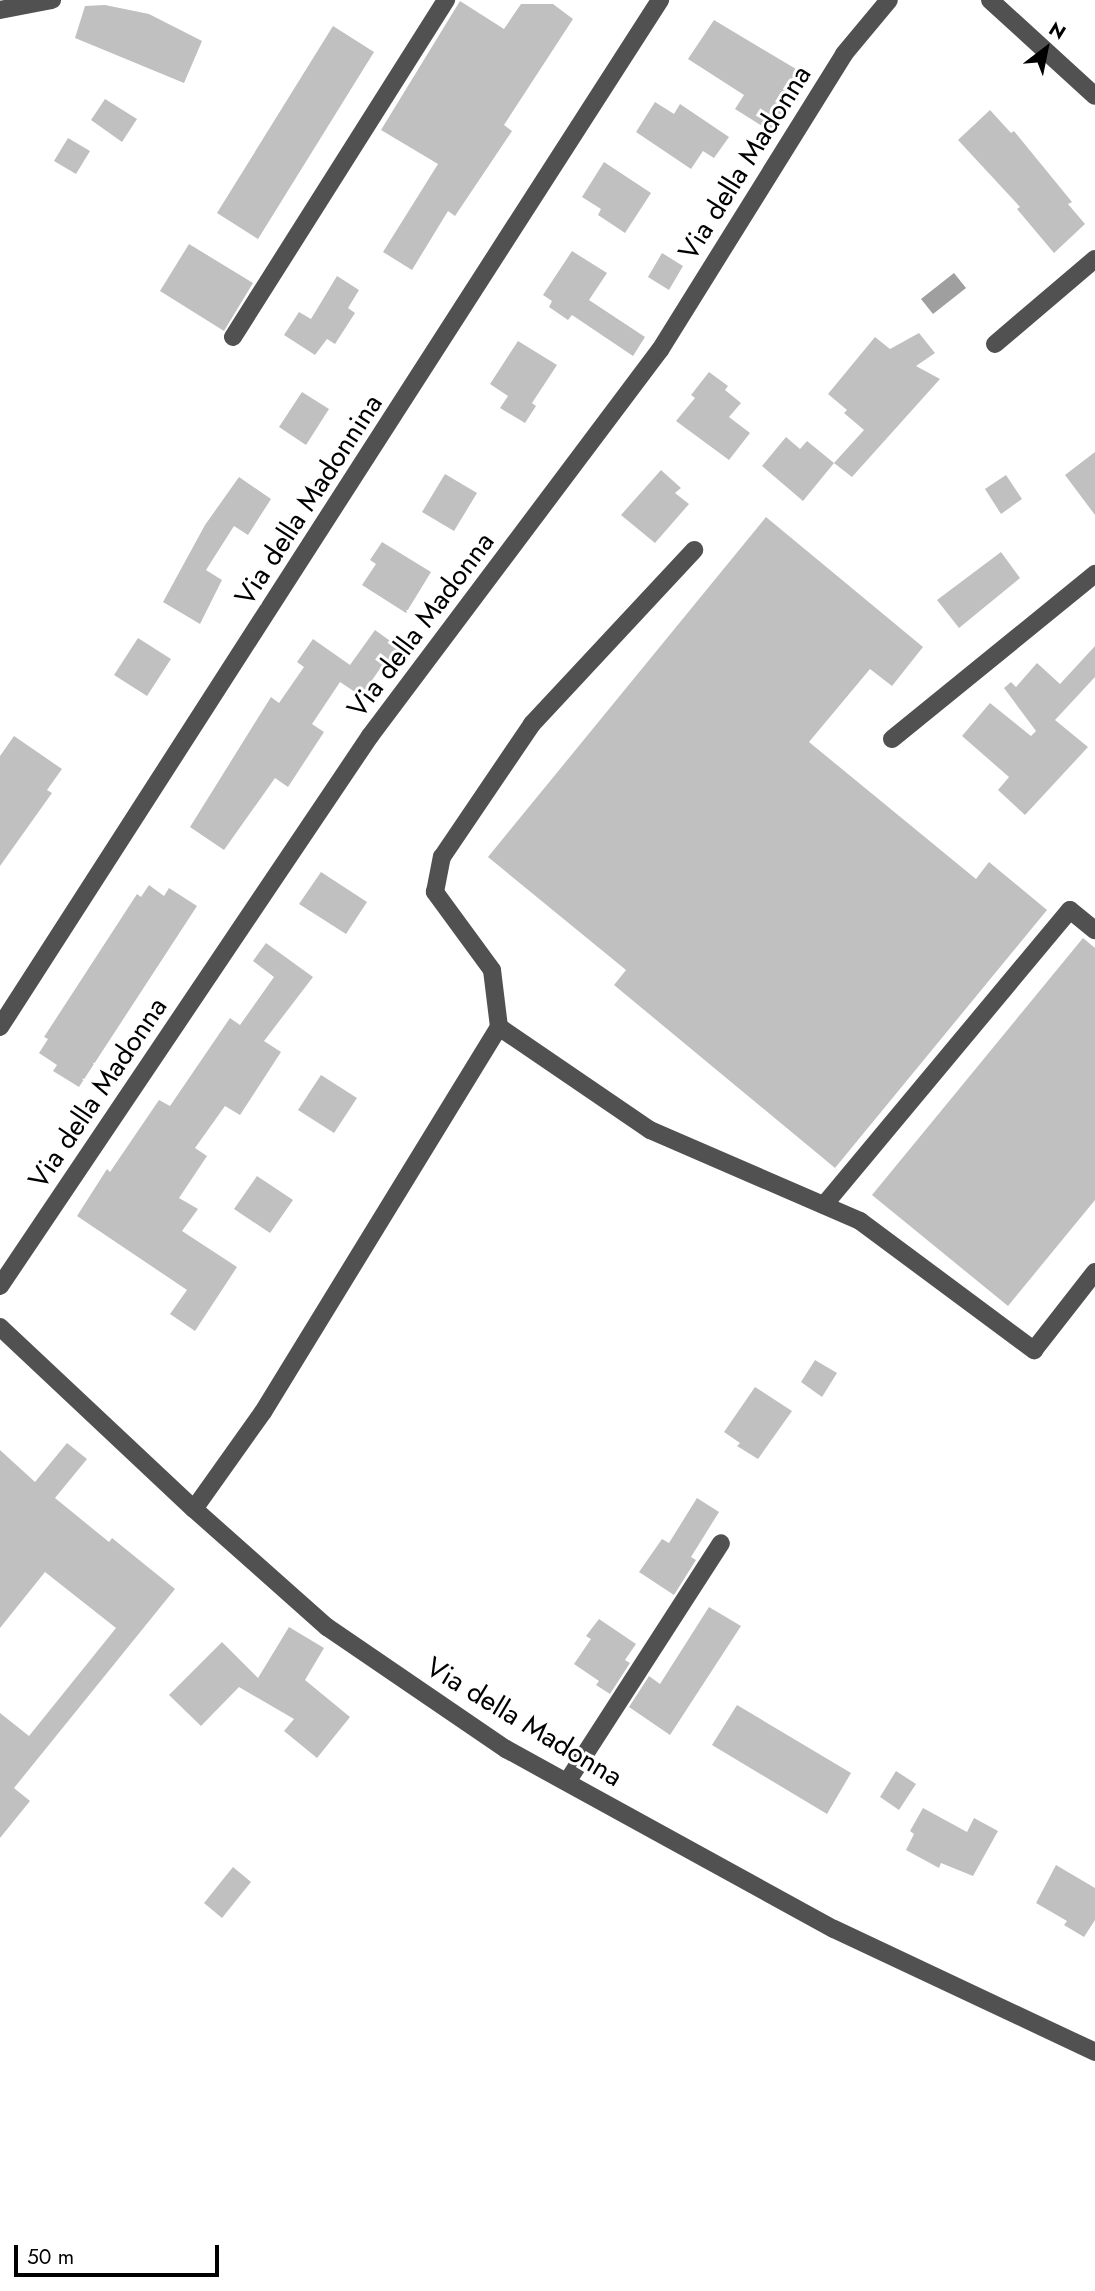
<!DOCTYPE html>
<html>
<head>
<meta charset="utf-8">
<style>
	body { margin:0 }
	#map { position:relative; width:1095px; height:2291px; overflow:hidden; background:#fff; font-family:Jost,sans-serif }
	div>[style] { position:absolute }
	.water>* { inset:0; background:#9f9f9f }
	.building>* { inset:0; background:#c0c0c0 }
	.minor>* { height:18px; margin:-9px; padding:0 9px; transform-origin:9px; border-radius:9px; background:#515151 }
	span { translate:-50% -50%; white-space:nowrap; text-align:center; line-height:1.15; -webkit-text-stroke:6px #fff; paint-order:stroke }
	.street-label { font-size:28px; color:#000 }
	.north { position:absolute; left:1011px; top:14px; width:70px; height:70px; -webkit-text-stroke:5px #fff; paint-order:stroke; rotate:32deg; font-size:19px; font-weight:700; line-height:28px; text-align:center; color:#000 }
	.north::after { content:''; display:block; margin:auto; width:24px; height:32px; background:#000; clip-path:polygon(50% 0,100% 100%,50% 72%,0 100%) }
	.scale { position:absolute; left:14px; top:2245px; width:205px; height:32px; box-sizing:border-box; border:4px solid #000; border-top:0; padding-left:9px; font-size:21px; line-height:24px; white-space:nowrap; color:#000; -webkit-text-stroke:5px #fff; paint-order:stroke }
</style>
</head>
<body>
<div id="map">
	<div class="water">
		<i style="clip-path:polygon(954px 273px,966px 288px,933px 314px,921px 299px)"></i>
	</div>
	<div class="building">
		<i style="clip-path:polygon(460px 1px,504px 29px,521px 4px,553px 4px,573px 19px,504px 125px,512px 131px,455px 216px,448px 211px,412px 270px,383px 252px,438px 164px,381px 130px)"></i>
		<i style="clip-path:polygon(105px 5px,149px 14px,202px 41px,184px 83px,75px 38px,85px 6px)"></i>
		<i style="clip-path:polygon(714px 20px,806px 75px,770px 131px,735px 109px,744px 95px,688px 59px)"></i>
		<i style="clip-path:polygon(333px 26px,374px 52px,258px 239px,217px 213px)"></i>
		<i style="clip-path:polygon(105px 99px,137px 119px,122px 142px,91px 120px)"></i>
		<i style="clip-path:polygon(655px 102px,674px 114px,680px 104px,729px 137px,714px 158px,703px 151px,691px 169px,636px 132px)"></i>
		<i style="clip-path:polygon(990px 110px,1011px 133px,1014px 131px,1072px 202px,1068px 204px,1085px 224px,1054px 253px,1017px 209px,1020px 207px,958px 140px)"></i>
		<i style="clip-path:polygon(68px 138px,90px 151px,76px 174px,54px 161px)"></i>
		<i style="clip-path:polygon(604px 162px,651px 193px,625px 233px,598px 215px,601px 209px,582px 197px)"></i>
		<i style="clip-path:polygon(189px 244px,253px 283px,224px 331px,160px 291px)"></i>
		<i style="clip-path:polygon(572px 251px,607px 273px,589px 300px,645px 337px,633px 356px,572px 315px,568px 320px,549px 307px,552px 301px,543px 295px)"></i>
		<i style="clip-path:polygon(662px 253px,683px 266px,669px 290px,648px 277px)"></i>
		<i style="clip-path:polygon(337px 276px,359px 290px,348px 308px,355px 313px,335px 344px,327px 339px,315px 355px,284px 335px,299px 312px,311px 319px)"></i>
		<i style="clip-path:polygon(919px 333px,935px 353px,916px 366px,940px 379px,852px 477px,834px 463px,864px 430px,844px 413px,847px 410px,828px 394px,875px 337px,890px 349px)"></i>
		<i style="clip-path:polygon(518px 341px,557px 365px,532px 403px,536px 406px,525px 423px,500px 408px,508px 396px,490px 384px)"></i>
		<i style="clip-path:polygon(709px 372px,728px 386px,725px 390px,741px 403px,729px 417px,750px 433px,729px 460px,676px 421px,695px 398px,691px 395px)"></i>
		<i style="clip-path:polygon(302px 392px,329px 409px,306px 445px,279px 427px)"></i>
		<i style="clip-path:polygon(786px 437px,800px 449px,807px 441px,834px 463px,803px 501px,762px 466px)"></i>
		<i style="clip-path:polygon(1095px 452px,1095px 515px,1065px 475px)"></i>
		<i style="clip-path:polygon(661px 470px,681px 488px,675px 493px,689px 504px,655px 543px,621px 515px)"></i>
		<i style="clip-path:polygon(445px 474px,477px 493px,454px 531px,422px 512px)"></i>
		<i style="clip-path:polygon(1006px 475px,1022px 499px,1001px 514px,985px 489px)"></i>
		<i style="clip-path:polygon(239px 477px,271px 499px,248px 535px,234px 526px,206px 570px,222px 580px,200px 624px,163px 602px,205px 525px)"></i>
		<i style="clip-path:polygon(766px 517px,923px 647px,892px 686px,870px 669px,809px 742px,976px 879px,989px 862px,1047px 910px,835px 1168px,614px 985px,626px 970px,488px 857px)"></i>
		<i style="clip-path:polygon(382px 542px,431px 572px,406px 613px,362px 585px,376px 564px,370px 560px)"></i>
		<i style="clip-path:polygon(1001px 552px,1020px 578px,959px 628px,937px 600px)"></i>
		<i style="clip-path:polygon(375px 630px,404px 651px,392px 668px,384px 663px,361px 696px,340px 682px,312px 724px,324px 732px,288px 787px,275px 778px,224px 850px,190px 827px,271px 697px,279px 703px,304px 667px,297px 662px,313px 639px,350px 665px)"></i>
		<i style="clip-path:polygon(138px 638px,171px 659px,147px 696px,114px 675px)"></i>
		<i style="clip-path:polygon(1095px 646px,1095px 677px,1055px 720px,1088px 747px,1025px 815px,998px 790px,1009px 777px,962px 736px,990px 703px,1031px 736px,1036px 731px,1004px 688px,1011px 682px,1016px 687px,1037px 663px,1060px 684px)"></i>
		<i style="clip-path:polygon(14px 736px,62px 769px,47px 790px,52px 793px,0 866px,0 756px)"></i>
		<i style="clip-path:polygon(321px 872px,367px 902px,346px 934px,299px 904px)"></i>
		<i style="clip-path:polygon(149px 885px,164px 896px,169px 888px,197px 906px,79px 1087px,53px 1071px,57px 1065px,39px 1053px,48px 1039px,44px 1037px,137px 894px,141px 897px)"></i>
		<i style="clip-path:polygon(1083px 938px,1095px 948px,1095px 1200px,1008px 1306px,872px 1195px)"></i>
		<i style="clip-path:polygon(266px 943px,313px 977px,264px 1041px,281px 1052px,240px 1115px,225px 1106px,195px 1148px,207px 1156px,179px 1198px,198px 1209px,182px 1231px,237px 1267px,195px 1331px,170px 1314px,187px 1290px,77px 1216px,107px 1169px,110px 1172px,159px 1100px,170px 1106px,230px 1018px,240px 1025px,274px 977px,253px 961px)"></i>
		<i style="clip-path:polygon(321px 1075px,357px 1098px,334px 1133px,298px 1110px)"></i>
		<i style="clip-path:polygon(257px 1176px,293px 1200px,270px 1233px,234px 1209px)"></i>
		<i style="clip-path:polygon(815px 1360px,837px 1373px,822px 1397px,801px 1382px)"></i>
		<i style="clip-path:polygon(755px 1387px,792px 1411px,758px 1459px,737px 1446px,740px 1443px,724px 1432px)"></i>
		<i style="clip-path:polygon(67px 1443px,87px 1459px,55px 1498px,109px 1542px,112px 1538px,175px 1589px,14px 1788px,30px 1801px,0 1838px,0 1713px,29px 1736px,116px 1628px,45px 1572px,0 1628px,0 1450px,35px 1482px)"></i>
		<i style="clip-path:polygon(697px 1498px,719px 1512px,691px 1557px,696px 1560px,674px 1595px,639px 1572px,662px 1539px,669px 1543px)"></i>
		<i style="clip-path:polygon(709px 1607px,741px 1626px,670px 1735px,629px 1707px,649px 1676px,660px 1684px)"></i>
		<i style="clip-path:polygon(599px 1619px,636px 1644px,625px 1660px,630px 1663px,610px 1694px,596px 1685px,599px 1681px,574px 1664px,591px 1639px,586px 1636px)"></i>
		<i style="clip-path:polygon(289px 1627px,324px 1648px,305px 1680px,350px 1717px,317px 1758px,284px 1731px,294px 1719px,239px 1687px,201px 1726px,169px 1695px,222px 1642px,258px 1678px)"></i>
		<i style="clip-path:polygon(737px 1705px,851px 1773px,827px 1814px,712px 1745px)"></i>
		<i style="clip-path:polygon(896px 1771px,916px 1784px,899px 1810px,880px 1797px)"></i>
		<i style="clip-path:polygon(923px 1808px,967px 1832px,974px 1818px,998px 1831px,973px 1876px,941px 1863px,939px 1868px,906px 1850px,914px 1834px,910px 1831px)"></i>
		<i style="clip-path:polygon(1056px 1865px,1095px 1888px,1095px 1920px,1084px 1937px,1064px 1925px,1067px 1921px,1036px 1903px)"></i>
		<i style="clip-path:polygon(233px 1867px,251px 1882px,222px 1918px,204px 1903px)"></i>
	</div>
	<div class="minor">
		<i style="left:990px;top:0;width:142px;rotate:42.4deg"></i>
		<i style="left:0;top:10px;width:53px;rotate:-10.9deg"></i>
		<i style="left:233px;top:337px;width:399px;rotate:-57.7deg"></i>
		<i style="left:995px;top:344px;width:131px;rotate:-40.4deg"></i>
		<i style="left:892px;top:739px;width:262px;rotate:-39.1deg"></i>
		<i style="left:0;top:1027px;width:1221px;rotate:-57.27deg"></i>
		<i style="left:499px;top:1027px;width:183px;rotate:34.3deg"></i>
		<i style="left:650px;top:1130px;width:229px;rotate:23.4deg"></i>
		<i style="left:860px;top:1221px;width:217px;rotate:36.6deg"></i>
		<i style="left:1034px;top:1350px;width:99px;rotate:-52deg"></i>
		<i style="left:824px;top:1205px;width:384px;rotate:-50.2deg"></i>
		<i style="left:1070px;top:910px;width:32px;rotate:39deg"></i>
		<i style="left:0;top:1286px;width:663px;rotate:-56.07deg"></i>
		<i style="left:370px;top:736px;width:483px;rotate:-53.1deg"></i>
		<i style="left:660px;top:350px;width:349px;rotate:-58.1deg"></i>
		<i style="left:844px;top:54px;width:70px;rotate:-50.2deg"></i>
		<i style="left:0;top:1327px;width:266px;rotate:43.2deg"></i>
		<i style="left:194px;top:1509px;width:178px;rotate:41.6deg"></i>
		<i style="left:327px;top:1627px;width:217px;rotate:34.3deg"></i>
		<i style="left:506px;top:1749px;width:374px;rotate:28.8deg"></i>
		<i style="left:834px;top:1929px;width:289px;rotate:25.2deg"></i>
		<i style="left:194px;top:1509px;width:119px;rotate:-54.6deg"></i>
		<i style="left:263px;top:1412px;width:452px;rotate:-58.5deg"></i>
		<i style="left:499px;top:1027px;width:57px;rotate:-97deg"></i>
		<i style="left:492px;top:970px;width:97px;rotate:-126.2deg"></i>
		<i style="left:435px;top:892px;width:36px;rotate:-79deg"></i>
		<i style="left:442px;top:857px;width:161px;rotate:-55.9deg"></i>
		<i style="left:532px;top:724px;width:238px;rotate:-47deg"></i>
		<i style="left:567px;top:1782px;width:284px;rotate:-57.2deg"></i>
	</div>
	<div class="street-label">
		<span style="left:745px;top:163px;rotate:-58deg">Via della Madonna</span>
		<span style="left:309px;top:500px;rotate:-57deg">Via della Madonnina</span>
		<span style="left:421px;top:625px;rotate:-53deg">Via della Madonna</span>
		<span style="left:98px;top:1093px;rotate:-56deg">Via della Madonna</span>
		<span style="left:524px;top:1722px;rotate:31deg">Via della Madonna</span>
	</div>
	<div class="north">N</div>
	<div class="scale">50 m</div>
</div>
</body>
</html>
